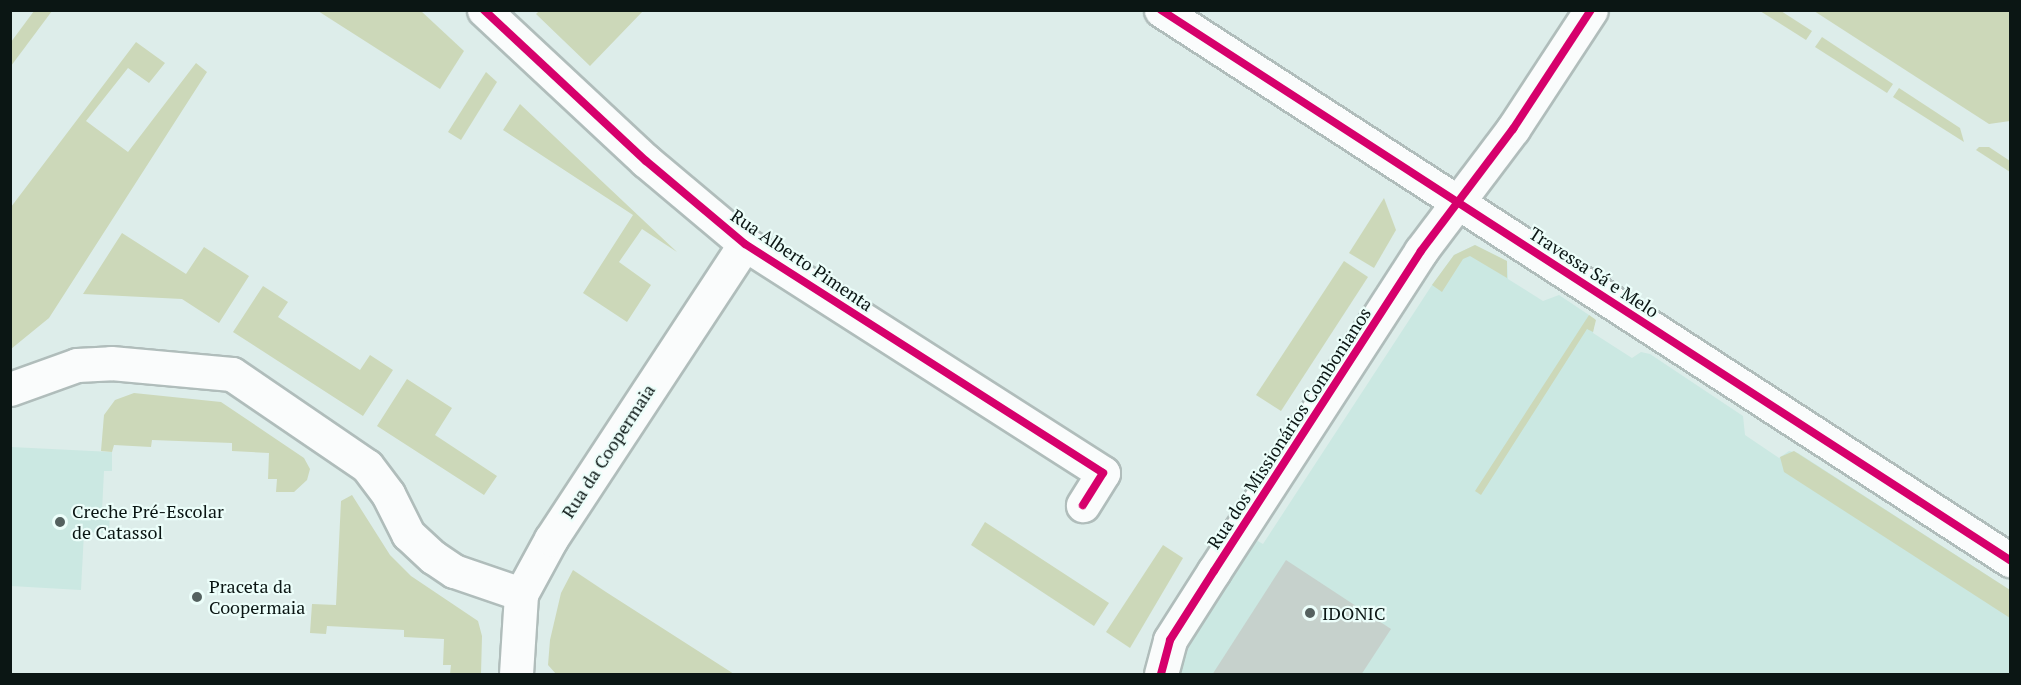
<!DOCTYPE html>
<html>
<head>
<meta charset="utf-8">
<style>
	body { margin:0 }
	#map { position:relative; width:2021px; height:685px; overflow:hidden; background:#ddedea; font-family:"PT Serif",serif }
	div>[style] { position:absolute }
	.built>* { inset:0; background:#cbe8e2 }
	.green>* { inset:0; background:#ccd8b9 }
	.building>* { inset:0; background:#c6d1cc }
	.roads { filter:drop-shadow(2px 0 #b0bdbb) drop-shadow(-2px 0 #b0bdbb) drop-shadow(0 2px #b0bdbb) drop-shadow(0 -2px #b0bdbb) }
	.minor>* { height:33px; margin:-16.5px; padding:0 16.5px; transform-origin:16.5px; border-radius:16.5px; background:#fafcfc }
	.cycleway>* { height:8px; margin:-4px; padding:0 4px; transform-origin:4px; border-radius:4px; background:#d6006c }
	.dots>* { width:16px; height:16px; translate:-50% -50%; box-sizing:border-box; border:3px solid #ecfefa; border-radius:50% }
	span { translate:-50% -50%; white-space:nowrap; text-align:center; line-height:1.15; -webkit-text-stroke:4.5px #ecfefa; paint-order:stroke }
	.street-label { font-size:18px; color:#0b1614 }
	.poi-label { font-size:18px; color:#0b1614 }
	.left { translate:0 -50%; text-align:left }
	.frame { position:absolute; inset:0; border:12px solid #0b1614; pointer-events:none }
</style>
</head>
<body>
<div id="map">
	<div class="built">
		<i style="clip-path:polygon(1475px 245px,1507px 261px,1508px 279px,1543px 301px,1559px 295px,1595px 319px,1593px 333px,1632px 358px,1641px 352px,1650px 354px,1743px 416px,1745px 435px,1779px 458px,1789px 451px,1798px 453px,2010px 590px,2010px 674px,1164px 674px,1242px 532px,1263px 544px,1432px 285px,1454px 255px)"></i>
		<i style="clip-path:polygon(11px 447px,112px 452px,112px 471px,104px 471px,102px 511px,110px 512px,109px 533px,84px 532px,81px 590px,11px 586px)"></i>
	</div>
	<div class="green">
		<i style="clip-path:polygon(34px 11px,52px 11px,11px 66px,11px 42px)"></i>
		<i style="clip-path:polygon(318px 11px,421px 11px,464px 51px,440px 89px)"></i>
		<i style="clip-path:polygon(539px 11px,539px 10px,643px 11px,590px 66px,536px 14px)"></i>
		<i style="clip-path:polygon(1760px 11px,1781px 11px,1812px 31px,1806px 40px)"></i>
		<i style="clip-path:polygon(1814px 11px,2010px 11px,2010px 121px,1989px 124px)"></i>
		<i style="clip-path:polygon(1822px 37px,1893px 84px,1887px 93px,1815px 47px)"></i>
		<i style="clip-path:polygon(136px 42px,165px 63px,149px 83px,128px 68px,86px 121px,128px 152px,196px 63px,207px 72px,49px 318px,11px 349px,11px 207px)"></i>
		<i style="clip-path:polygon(486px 72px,497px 82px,461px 140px,448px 132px)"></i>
		<i style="clip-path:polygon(1899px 88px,1960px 128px,1964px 142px,1893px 97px)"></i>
		<i style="clip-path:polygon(520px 104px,677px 252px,642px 229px,619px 262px,651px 285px,627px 322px,583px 293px,633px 215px,503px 130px)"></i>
		<i style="clip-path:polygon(1979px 147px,1989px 147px,2010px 161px,2010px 172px,1976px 150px)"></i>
		<i style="clip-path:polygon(1384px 198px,1396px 230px,1374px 268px,1349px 253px)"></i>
		<i style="clip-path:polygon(122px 233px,186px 274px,204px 247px,249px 276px,219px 323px,182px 299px,83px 294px)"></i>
		<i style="clip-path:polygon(1475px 245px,1507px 261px,1507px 278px,1470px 256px,1463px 259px,1442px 292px,1432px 285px,1454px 255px)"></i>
		<i style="clip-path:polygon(1344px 261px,1368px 277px,1281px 411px,1256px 395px)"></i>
		<i style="clip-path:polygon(263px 286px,288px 302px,278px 317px,360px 370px,370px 355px,393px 370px,363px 416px,233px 332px)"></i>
		<i style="clip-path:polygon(1589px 315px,1596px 320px,1593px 332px,1587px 329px,1481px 495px,1475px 491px)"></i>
		<i style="clip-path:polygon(407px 379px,452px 408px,435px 435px,497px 476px,484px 495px,377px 426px)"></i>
		<i style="clip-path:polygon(134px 393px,221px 402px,304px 458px,310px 469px,307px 480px,294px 492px,276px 492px,277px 479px,268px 479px,269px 453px,232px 451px,232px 443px,152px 440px,151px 447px,114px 445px,112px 452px,101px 451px,104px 415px,115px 400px)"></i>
		<i style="clip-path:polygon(1794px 451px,2010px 590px,2010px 618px,1784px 472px,1780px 457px)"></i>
		<i style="clip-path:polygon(352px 495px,390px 555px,411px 576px,478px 621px,482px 636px,481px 674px,450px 674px,451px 665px,443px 665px,444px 639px,404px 637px,404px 630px,327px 626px,326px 634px,310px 633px,312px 604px,336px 605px,341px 501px)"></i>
		<i style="clip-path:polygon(985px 522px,1109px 603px,1094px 626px,971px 545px)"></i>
		<i style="clip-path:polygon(1163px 545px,1183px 558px,1130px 648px,1106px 632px)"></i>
		<i style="clip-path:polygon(573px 570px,606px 592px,734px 674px,556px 674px,548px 665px,550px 640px,561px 593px)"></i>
	</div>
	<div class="building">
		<i style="clip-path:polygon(1286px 560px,1391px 629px,1361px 675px,1212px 675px)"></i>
	</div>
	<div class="roads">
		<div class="minor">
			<i style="left:484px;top:10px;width:221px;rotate:43deg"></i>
			<i style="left:646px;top:161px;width:129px;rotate:40deg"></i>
			<i style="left:745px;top:244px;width:425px;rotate:32.6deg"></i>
			<i style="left:1103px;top:473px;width:38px;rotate:122deg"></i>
			<i style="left:1161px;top:10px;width:1012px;rotate:32.94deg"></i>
			<i style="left:10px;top:389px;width:71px;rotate:-19.7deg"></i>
			<i style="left:77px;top:365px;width:34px;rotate:-3deg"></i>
			<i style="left:111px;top:363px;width:121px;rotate:5.2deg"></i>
			<i style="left:232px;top:374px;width:163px;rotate:34.3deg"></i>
			<i style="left:367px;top:466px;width:35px;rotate:53deg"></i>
			<i style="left:388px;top:494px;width:45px;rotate:63.4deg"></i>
			<i style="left:408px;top:534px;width:34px;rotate:43deg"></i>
			<i style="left:433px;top:557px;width:25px;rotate:34deg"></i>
			<i style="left:454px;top:571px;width:71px;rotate:18.9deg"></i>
			<i style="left:516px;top:674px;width:80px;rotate:-86.4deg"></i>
			<i style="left:521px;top:594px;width:63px;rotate:-61.4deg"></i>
			<i style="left:551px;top:539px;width:353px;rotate:-56.7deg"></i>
			<i style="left:1161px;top:674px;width:35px;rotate:-75deg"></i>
			<i style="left:1170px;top:640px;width:82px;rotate:-57.5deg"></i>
			<i style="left:1214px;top:571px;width:381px;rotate:-57.1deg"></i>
			<i style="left:1421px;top:251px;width:153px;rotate:-53deg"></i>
			<i style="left:1513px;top:129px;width:142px;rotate:-56.8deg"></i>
		</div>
	</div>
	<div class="cycleway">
		<i style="left:484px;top:10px;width:221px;rotate:43deg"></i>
		<i style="left:646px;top:161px;width:129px;rotate:40deg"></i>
		<i style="left:745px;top:244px;width:425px;rotate:32.6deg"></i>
		<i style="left:1103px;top:473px;width:38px;rotate:122deg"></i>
		<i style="left:1161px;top:10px;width:1012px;rotate:32.94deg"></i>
		<i style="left:1161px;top:674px;width:35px;rotate:-75deg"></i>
		<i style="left:1170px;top:640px;width:82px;rotate:-57.5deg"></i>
		<i style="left:1214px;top:571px;width:381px;rotate:-57.1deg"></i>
		<i style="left:1421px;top:251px;width:153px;rotate:-53deg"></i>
		<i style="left:1513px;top:129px;width:142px;rotate:-56.8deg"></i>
	</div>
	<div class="dots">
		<i style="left:60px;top:522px;background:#54615f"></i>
		<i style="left:197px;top:597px;background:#54615f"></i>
		<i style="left:1310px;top:613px;background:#54615f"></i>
	</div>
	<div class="street-label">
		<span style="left:802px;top:260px;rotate:34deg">Rua Alberto Pimenta</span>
		<span style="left:1594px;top:272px;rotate:33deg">Travessa Sá e Melo</span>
		<span style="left:1289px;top:428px;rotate:-57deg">Rua dos Missionários Combonianos</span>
		<span style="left:608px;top:451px;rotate:-57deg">Rua da Coopermaia</span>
	</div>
	<div class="poi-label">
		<span class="left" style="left:72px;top:522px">Creche Pré-Escolar<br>de Catassol</span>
		<span class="left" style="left:209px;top:597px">Praceta da<br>Coopermaia</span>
		<span class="left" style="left:1322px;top:613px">IDONIC</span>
	</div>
	<div class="frame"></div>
</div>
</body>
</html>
